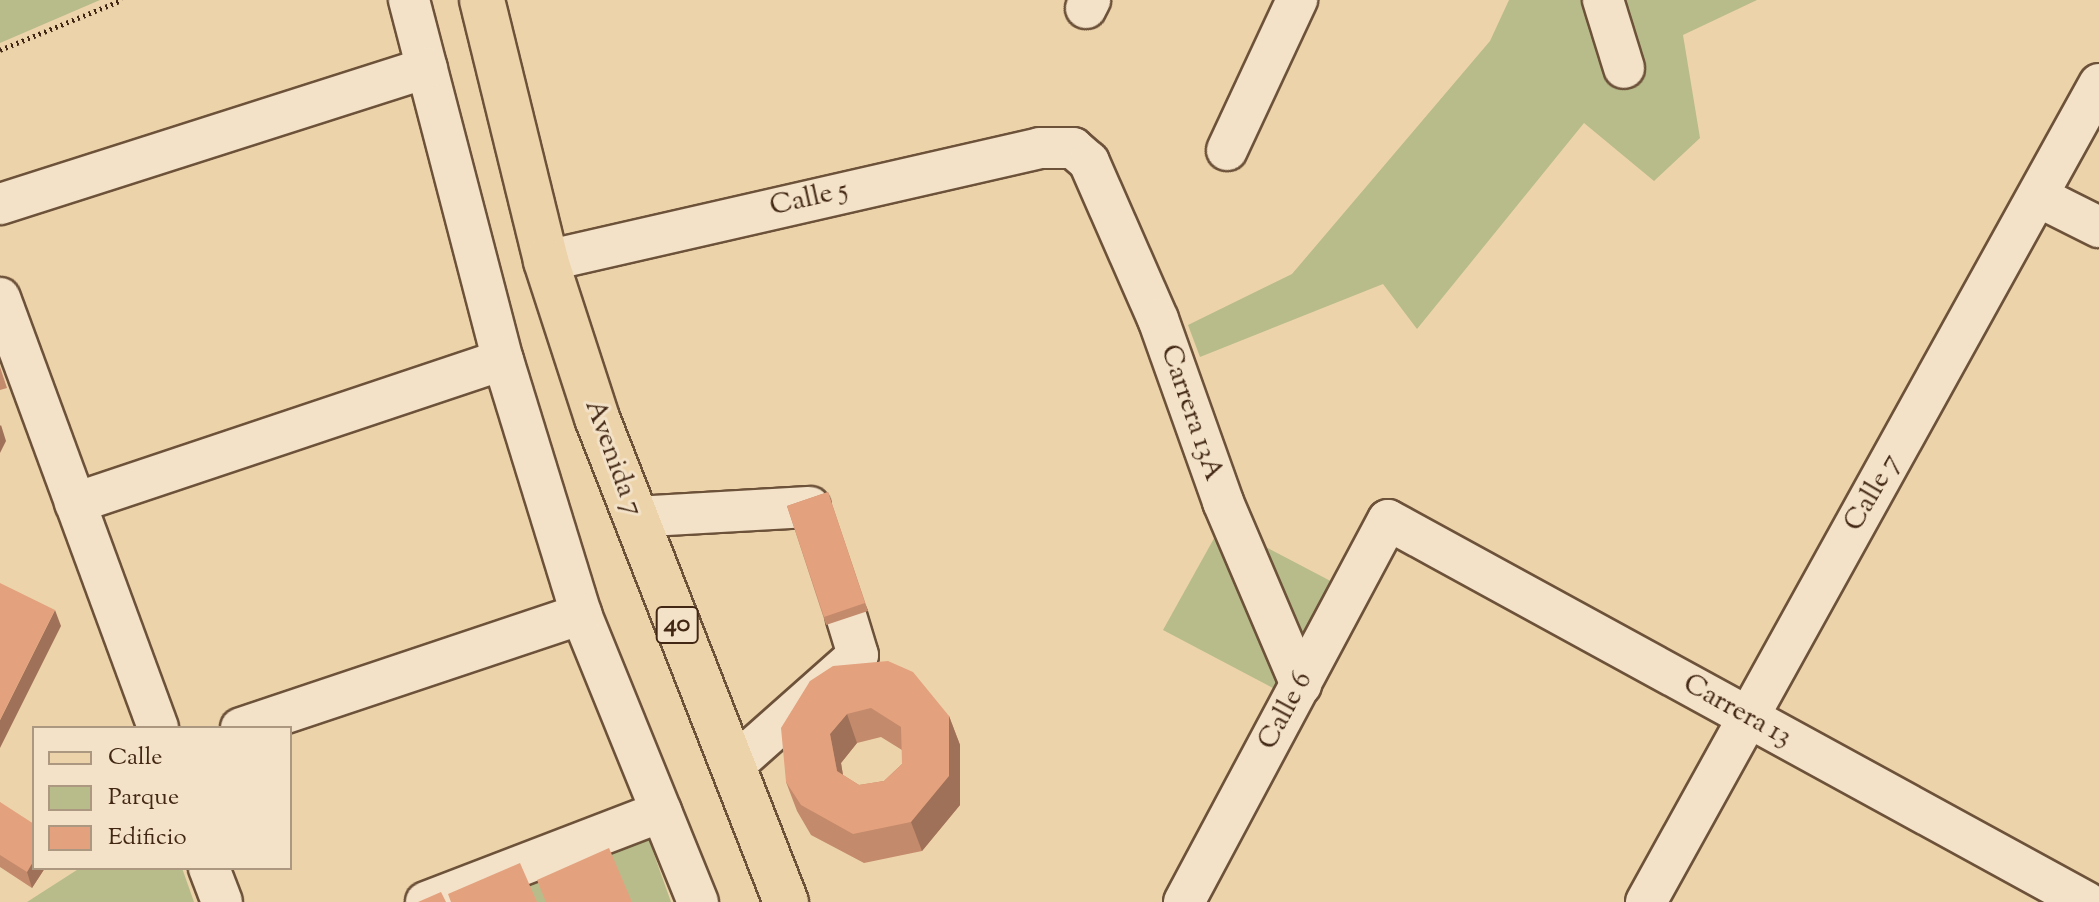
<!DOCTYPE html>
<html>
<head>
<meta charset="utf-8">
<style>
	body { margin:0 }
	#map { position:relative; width:2099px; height:902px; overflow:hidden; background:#edd3aa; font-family:"Sorts Mill Goudy",serif }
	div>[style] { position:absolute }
	.green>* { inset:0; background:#b7bc8a }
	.path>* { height:5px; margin-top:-2.5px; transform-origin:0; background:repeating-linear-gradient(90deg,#422714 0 2px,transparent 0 6px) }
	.roads { filter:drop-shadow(2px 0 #6d523a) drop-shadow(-2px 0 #6d523a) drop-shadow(0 2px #6d523a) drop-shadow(0 -2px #6d523a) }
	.minor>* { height:40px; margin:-20px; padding:0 20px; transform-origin:20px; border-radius:20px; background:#f3e2c8 }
	.major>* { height:44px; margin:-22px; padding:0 22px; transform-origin:22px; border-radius:22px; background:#edd3aa }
	.wall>* { inset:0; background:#c38a6c }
	.shaded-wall>* { inset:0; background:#9f7158 }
	.building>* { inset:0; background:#e3a17e }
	span { translate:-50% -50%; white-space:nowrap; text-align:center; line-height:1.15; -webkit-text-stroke:6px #f3e2c8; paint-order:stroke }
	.shield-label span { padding:2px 6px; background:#f3e2c8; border:2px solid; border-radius:6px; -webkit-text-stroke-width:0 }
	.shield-label { font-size:26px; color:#422714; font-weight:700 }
	.street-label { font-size:28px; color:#422714 }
	.legend { position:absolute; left:32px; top:726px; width:260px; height:144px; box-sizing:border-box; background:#f3e2c8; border:2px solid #ac9780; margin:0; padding:10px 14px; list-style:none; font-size:24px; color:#422714 }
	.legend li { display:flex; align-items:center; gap:16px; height:40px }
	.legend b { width:40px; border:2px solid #ac9780 }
</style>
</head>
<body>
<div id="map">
	<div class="green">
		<i style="clip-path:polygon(0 0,100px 0,0 43px)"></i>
		<i style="clip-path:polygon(1509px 0,1757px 0,1683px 35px,1700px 138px,1654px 181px,1584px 123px,1417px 329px,1383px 284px,1200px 357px,1188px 325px,1292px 274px,1490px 41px)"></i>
		<i style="clip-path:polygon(1222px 524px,1342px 587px,1286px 695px,1163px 630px)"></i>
		<i style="clip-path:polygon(646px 832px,671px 902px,462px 902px)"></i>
		<i style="clip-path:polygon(80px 868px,182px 868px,194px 902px,27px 902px)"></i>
	</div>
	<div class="path">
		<i style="left:0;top:50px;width:132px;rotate:-22.3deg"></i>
	</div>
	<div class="roads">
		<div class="minor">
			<i style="left:409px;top:0;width:372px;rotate:75.4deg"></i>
			<i style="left:503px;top:360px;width:266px;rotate:72.9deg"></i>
			<i style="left:581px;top:614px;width:311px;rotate:67.9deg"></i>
			<i style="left:1603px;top:0;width:71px;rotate:72.8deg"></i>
			<i style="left:1086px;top:8px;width:9px;rotate:-63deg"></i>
			<i style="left:1227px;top:150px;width:166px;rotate:-65deg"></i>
			<i style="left:2041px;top:198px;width:65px;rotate:26.6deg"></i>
			<i style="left:0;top:204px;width:448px;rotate:-17.7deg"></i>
			<i style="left:546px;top:261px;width:507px;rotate:-12.88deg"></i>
			<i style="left:1040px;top:148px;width:33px"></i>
			<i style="left:1073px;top:148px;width:21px;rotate:41deg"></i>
			<i style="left:1089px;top:162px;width:171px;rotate:66.3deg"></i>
			<i style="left:1158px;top:319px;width:194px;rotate:70.4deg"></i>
			<i style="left:1223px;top:502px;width:199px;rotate:66.9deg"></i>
			<i style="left:0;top:298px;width:458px;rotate:69.8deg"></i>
			<i style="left:75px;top:503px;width:451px;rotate:-18.5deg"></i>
			<i style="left:634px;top:517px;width:176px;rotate:-3.3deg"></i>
			<i style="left:241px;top:728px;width:359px;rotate:-18.5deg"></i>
			<i style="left:733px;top:766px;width:167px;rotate:-41.6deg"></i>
			<i style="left:858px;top:655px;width:39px;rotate:-107deg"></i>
			<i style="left:209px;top:868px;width:36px;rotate:69deg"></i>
			<i style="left:426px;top:902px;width:252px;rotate:-21deg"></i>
			<i style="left:1184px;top:902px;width:433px;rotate:-61.9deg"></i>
			<i style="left:1388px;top:520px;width:796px;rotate:28.69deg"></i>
			<i style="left:1646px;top:902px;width:935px;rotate:-61.02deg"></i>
		</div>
		<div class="major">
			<i style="left:482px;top:0;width:269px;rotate:76.2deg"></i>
			<i style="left:546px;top:261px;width:165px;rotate:72deg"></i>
			<i style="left:597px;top:418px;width:520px;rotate:68.67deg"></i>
		</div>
	</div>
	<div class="wall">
		<i style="clip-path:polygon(0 367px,7px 388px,0 390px)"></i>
		<i style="clip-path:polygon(828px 492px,868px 611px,826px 625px,787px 506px)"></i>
		<i style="clip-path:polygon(evenodd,810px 681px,949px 716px,960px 745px,960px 805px,922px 851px,864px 863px,811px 835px,797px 811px,786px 782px,810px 681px,881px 737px,902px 750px,902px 764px,884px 781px,859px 785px,843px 775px,841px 763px,857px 743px,881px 737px)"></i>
		<i style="clip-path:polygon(0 802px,34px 868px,45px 868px,32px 888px,0 867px)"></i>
	</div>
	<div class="shaded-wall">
		<i style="clip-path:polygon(1px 425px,6px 441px,0 453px,0 426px)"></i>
		<i style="clip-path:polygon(55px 610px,61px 626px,0 748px,0 720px)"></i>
		<i style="clip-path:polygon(847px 714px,857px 743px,841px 763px,847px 800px,837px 771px,830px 734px)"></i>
		<i style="clip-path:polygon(949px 716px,960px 745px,960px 805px,922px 851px,911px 822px)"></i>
		<i style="clip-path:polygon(34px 860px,34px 868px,45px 868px,32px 888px,27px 872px)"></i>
	</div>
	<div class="building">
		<i style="clip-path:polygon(828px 492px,865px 603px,824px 617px,787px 506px)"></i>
		<i style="clip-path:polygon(0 583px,55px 610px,0 720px)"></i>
		<i style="clip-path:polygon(evenodd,888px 661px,913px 672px,949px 716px,949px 776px,911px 822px,853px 834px,801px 805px,786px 782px,781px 728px,810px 681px,833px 666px,888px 661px,871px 708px,901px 727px,902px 764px,884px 781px,859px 785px,837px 771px,830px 734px,847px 714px,871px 708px)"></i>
		<i style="clip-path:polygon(0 802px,34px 824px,34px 860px,27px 872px,0 855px)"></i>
		<i style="clip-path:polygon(609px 848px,632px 902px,546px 902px,537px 880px)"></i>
		<i style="clip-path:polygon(520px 863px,537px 902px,451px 902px,448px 894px)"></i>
		<i style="clip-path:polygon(441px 892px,446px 902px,418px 902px)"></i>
	</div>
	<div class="shield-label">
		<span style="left:677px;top:625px">40</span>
	</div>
	<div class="street-label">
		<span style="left:809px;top:199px;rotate:-13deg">Calle 5</span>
		<span style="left:1191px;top:413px;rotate:71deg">Carrera 13A</span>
		<span style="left:613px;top:458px;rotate:70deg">Avenida 7</span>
		<span style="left:1873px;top:493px;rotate:-60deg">Calle 7</span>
		<span style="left:1286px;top:711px;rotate:-62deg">Calle 6</span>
		<span style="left:1737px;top:711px;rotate:29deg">Carrera 13</span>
	</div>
	<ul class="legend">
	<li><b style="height:10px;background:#edd3aa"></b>Calle</li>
	<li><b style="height:22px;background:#b7bc8a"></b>Parque</li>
	<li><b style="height:22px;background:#e3a17e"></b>Edificio</li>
	</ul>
</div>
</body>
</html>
